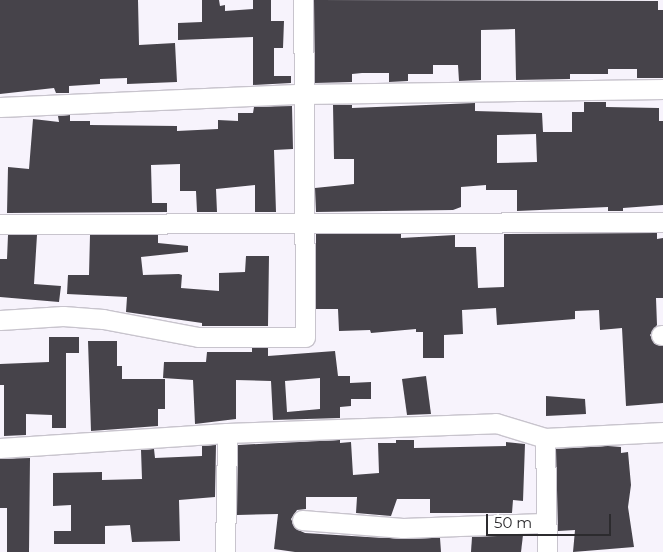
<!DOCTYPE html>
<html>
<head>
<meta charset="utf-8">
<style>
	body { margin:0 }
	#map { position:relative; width:663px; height:552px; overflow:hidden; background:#f7f3fc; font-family:Montserrat,sans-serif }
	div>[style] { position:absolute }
	.building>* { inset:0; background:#46434a }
	.roads { filter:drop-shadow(1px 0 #c8c4cd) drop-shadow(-1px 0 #c8c4cd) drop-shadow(0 1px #c8c4cd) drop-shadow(0 -1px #c8c4cd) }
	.minor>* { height:19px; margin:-9.5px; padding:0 9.5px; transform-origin:9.5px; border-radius:9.5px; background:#fff }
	span { translate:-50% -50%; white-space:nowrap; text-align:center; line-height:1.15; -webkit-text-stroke:5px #fff; paint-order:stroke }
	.scale { position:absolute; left:486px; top:514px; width:125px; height:22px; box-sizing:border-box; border:2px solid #2c2b2e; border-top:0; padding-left:6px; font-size:15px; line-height:18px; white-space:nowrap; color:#2c2b2e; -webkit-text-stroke:4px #fff; paint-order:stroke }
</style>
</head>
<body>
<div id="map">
	<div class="building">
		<i style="clip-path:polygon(0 0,138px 0,139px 45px,175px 43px,177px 82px,127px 84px,127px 78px,100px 79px,100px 84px,69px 86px,69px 93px,56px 93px,54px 88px,0 94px)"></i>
		<i style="clip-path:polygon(202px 0,219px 0,220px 6px,225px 5px,225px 11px,253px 9px,253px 0,271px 0,271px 21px,284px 21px,283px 48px,274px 48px,274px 76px,291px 76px,291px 83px,253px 85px,253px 37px,178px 40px,178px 23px,202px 22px)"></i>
		<i style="clip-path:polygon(314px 0,658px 1px,658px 10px,663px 10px,663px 78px,637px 78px,637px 69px,608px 69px,608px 74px,570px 74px,570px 79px,516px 80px,515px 29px,481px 30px,481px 80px,459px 81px,458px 65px,433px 65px,433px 74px,408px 74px,408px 81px,389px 82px,389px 73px,362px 73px,352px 74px,352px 82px,315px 83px)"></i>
		<i style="clip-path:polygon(evenodd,584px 102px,606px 102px,606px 107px,659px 108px,659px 121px,663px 121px,663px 205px,623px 208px,623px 211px,608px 211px,608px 207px,517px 211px,517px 190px,486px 190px,486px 185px,461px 187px,461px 207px,453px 210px,316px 212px,315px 188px,354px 184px,354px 159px,334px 159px,333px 105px,352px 105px,352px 108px,475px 103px,475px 111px,542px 113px,543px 132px,572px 132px,572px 112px,584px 112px,584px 102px,536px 134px,537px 162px,497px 163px,497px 135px,536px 134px)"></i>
		<i style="clip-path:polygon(292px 106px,293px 149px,274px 150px,276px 212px,255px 212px,255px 185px,216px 189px,217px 212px,197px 212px,196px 191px,180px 191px,180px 164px,151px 165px,152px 203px,167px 203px,167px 212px,7px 213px,8px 167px,29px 169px,33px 119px,59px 122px,58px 116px,70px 115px,70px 121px,90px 121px,90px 125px,177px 126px,177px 131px,218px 129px,218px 120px,238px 121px,238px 113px,253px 113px,254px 107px)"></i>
		<i style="clip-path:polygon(657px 233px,657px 239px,663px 238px,663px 298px,656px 298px,657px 325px,650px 335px,655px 344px,663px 346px,663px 403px,626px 406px,622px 328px,600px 330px,599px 310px,575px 311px,575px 319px,497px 325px,496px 308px,462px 310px,463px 334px,444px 335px,444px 358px,423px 358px,423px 332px,416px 332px,416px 329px,371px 333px,370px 330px,339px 331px,338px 309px,316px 309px,316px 234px,401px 234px,401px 238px,455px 235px,455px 247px,476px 247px,478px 288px,504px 287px,504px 234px)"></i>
		<i style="clip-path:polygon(8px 235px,37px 235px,34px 284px,61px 286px,59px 302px,0 297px,0 259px,7px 259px)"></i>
		<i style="clip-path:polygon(90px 235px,158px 235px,158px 243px,188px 246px,188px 252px,141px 257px,143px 275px,179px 274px,182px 275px,181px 288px,219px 291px,219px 273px,245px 272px,246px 256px,269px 256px,268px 326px,202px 326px,202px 323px,126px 312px,127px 297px,67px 294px,68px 275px,89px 275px)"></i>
		<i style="clip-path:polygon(49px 337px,79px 337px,79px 353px,66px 353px,66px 428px,52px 428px,52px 415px,26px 414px,26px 435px,4px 436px,4px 385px,0 385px,0 364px,49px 362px)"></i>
		<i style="clip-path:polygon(88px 341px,117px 341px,117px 366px,122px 366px,122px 379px,165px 379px,165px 409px,158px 409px,158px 426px,91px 431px)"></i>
		<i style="clip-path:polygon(evenodd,252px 348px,268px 348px,268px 356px,335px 351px,338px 376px,350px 376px,350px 383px,371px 382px,371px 399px,351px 399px,351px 406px,340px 407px,340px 418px,273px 420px,271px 381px,236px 380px,236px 419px,195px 424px,193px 380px,163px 378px,164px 362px,206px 362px,207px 352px,252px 352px,252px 348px,320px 378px,320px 409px,287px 412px,285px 381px,320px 378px)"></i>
		<i style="clip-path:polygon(426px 376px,431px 414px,407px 415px,402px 379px)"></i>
		<i style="clip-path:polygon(546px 396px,585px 399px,586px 414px,546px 416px)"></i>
		<i style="clip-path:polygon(340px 440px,340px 443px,351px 442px,353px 475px,379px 473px,378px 443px,396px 443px,396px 440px,414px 440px,414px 448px,506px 446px,506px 442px,525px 444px,523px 501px,513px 500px,512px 513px,430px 513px,430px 499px,397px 499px,391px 516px,356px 513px,357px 497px,306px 497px,306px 509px,297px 510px,291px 519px,296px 529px,305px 533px,383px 538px,440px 538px,441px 552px,295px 552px,274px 549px,278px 514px,237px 515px,238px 445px)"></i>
		<i style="clip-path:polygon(216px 445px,215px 497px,179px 500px,180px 541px,132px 542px,130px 525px,105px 526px,105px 544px,54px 544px,54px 531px,71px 531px,71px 505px,53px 506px,53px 473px,102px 472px,102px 480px,142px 479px,141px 450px,154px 449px,155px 458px,202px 456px,202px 446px)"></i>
		<i style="clip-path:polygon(608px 446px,621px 447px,621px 453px,628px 452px,631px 485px,628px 507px,634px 547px,573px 552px,575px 530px,558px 531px,556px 449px)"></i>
		<i style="clip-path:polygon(30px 458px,29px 552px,7px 552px,7px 508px,0 508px,0 459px)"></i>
		<i style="clip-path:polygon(523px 535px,521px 552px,471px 552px,472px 537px)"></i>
	</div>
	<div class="roads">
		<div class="minor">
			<i style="left:0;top:107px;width:302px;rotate:-2.5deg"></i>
			<i style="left:302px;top:94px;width:361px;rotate:-0.8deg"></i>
			<i style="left:0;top:224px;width:663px;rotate:-0.17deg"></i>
			<i style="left:0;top:320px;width:63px;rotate:-3.6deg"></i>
			<i style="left:63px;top:316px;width:40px;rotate:4.3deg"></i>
			<i style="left:103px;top:319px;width:97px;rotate:10.7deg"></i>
			<i style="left:198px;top:337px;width:107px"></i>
			<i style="left:305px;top:337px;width:337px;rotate:-90.3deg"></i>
			<i style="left:661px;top:335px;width:2px"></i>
			<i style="left:545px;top:438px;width:114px;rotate:89deg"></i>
			<i style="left:0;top:448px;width:227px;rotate:-3.8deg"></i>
			<i style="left:227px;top:433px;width:269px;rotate:-2.1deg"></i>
			<i style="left:496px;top:423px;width:51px;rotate:17deg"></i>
			<i style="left:545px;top:438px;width:118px;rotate:-2.9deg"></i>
			<i style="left:302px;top:520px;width:101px;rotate:4.5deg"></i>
			<i style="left:403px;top:528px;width:141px;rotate:-2deg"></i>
			<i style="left:225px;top:552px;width:119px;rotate:-89deg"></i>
		</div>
	</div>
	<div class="scale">50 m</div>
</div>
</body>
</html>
